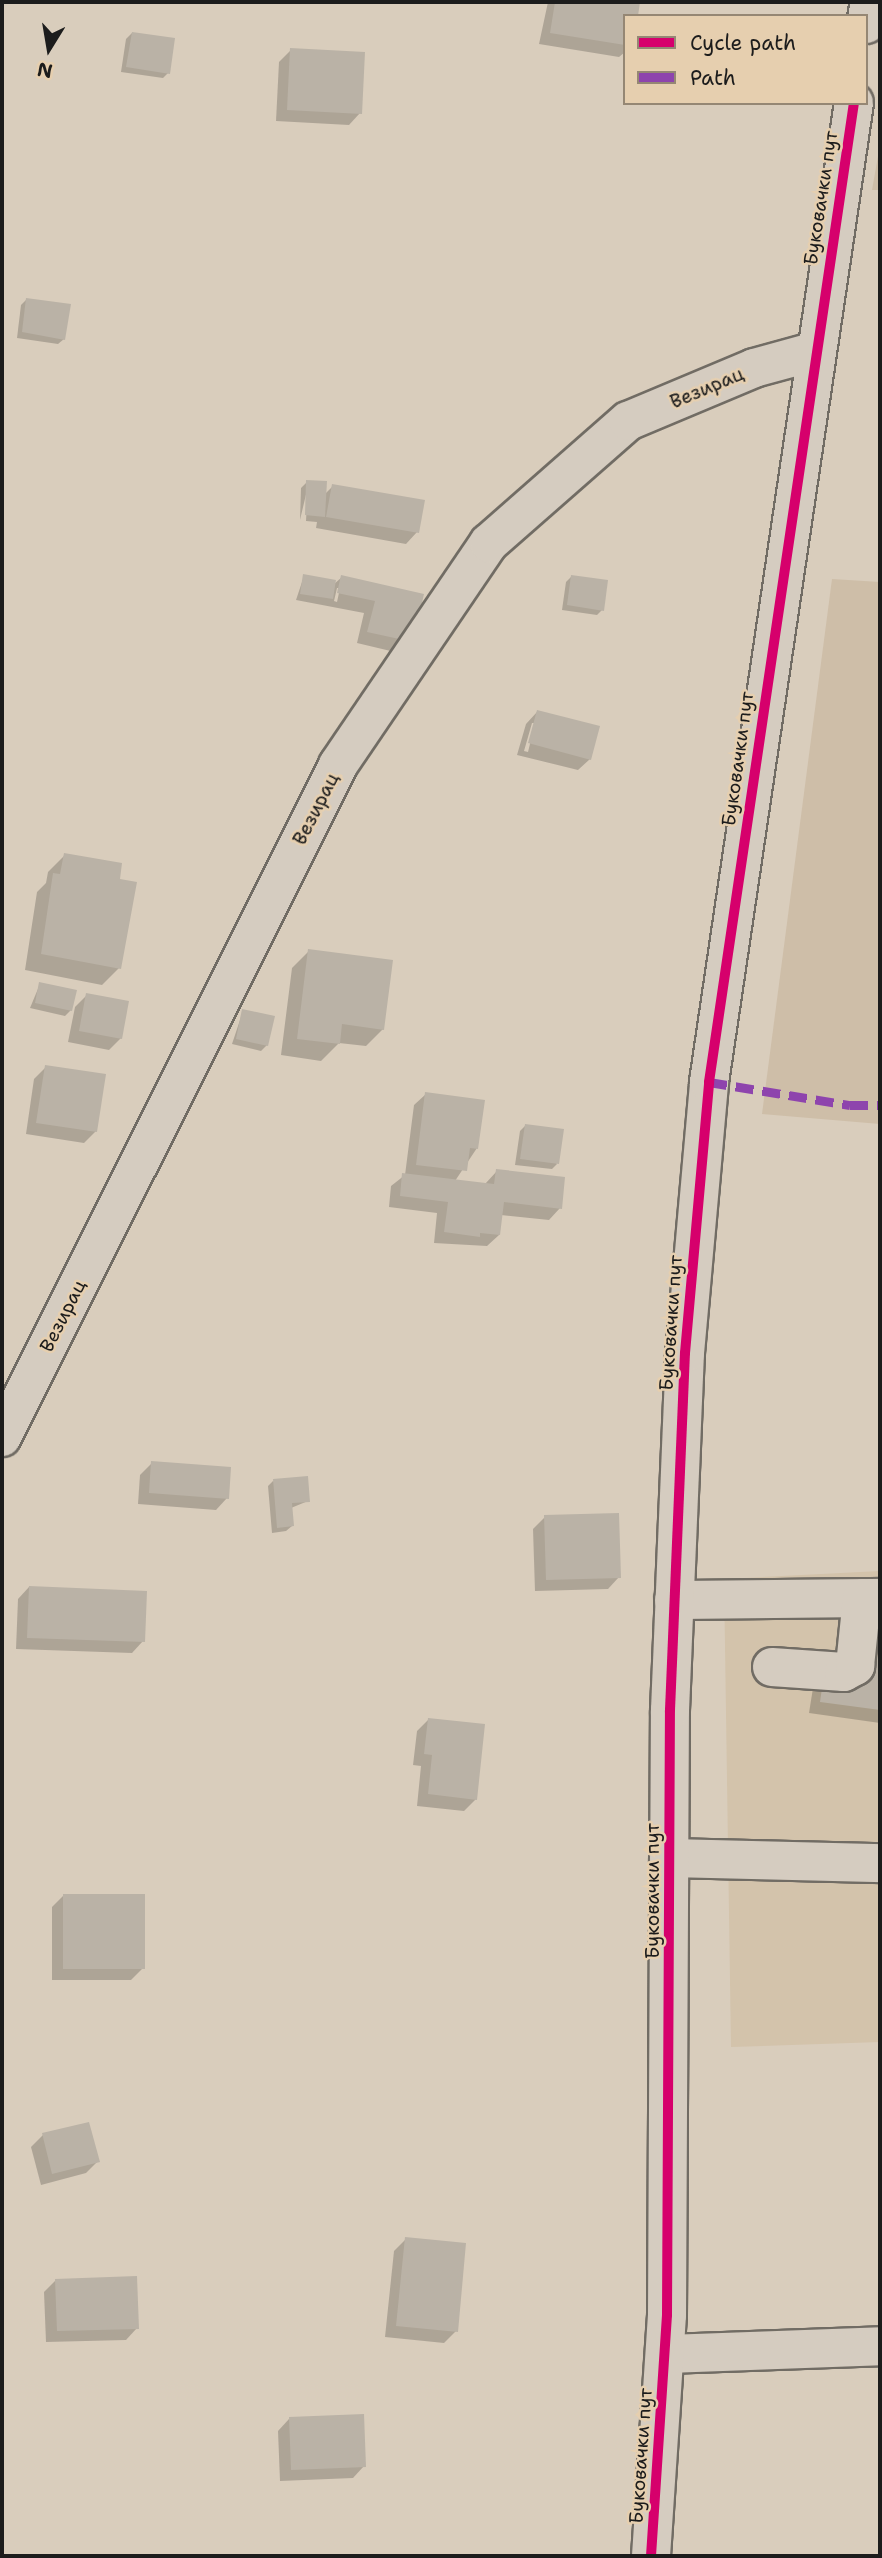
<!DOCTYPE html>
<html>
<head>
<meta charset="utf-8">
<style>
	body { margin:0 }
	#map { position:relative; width:882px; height:2558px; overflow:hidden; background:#d9cdbc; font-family:"Shantell Sans",sans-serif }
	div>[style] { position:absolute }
	.built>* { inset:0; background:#d3c3ab }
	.green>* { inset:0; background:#cebea8 }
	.shadow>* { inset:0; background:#0003 }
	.building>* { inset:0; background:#bab2a6 }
	.roads { filter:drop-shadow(2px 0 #716c64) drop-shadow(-2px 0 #716c64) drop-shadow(0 2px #716c64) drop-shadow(0 -2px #716c64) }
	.minor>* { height:38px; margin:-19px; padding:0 19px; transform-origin:19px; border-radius:19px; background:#d5ccc0 }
	.quiet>* { height:9px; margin-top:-4.5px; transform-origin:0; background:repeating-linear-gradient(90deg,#8e44ad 0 18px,transparent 0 27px) }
	.cycleway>* { height:10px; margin:-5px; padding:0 5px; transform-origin:5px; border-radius:5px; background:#d6006c }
	span { translate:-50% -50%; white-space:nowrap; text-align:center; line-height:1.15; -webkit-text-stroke:5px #e6cfaf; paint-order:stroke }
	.street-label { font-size:19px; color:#1c1c1c }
	.frame { position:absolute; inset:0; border:4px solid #1c1c1c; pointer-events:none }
	.legend { position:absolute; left:623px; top:14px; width:245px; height:91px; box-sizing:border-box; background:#e6cfaf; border:2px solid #958774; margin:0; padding:9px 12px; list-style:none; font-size:21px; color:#1c1c1c }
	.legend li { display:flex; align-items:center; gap:14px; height:35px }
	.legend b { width:35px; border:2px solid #958774 }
	.north { position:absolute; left:14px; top:14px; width:70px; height:70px; -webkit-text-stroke:5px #e6cfaf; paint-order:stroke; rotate:191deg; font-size:19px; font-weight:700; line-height:28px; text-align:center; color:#1c1c1c }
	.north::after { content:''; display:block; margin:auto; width:24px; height:32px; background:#1c1c1c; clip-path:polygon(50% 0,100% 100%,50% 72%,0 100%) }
</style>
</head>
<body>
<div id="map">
	<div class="built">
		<i style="clip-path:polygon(880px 1571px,880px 2042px,731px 2047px,724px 1579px)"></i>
	</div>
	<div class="green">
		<i style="clip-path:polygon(880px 145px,880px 190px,872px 190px)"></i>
		<i style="clip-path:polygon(832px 579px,880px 582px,880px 1124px,762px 1114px)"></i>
	</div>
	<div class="shadow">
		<i style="clip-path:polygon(548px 2px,638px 2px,636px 16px,625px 16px,625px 52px,619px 57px,539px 44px)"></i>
		<i style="clip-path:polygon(132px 33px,168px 73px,163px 78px,121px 72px,126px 39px)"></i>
		<i style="clip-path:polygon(291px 50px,360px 113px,349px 125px,276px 121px,279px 62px)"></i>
		<i style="clip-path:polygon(27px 299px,64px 339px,58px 344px,17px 338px,21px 305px)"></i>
		<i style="clip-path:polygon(307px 482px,325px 494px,333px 486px,417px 532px,406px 544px,316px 528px,317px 522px,306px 521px,308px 486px,300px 520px,301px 488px)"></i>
		<i style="clip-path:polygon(evenodd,304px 576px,333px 585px,342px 577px,422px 595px,399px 653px,357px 643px,364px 613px,296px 600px,304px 576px,337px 588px,340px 588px,337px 602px,334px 601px,337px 588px)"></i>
		<i style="clip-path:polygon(571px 577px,602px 610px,597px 615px,562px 610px,566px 582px)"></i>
		<i style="clip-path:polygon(evenodd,537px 712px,590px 759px,578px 770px,517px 755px,526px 724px,537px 712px,532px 723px,535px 723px,528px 752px,524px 751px,532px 723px)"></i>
		<i style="clip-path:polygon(65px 855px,118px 880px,119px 968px,102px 985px,25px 970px,37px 892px,46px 883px,48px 872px)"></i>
		<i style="clip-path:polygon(309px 951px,383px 1029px,366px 1046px,339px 1043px,321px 1061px,281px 1055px,292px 968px)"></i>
		<i style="clip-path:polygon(40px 984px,71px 1010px,65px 1016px,30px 1008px)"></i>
		<i style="clip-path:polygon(87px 995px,121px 1038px,109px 1050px,68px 1042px,75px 1007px)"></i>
		<i style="clip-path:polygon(243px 1011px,267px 1045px,261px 1051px,232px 1044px)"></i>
		<i style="clip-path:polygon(46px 1067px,96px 1131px,84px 1143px,26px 1134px,34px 1079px)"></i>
		<i style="clip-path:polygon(426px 1094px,477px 1148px,455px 1181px,485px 1184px,497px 1171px,560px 1208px,549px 1220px,501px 1215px,499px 1235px,487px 1246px,434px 1243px,437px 1213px,389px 1207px,391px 1186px,405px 1175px,414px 1105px)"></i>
		<i style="clip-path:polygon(525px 1126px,557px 1164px,552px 1169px,515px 1165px,520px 1131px)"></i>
		<i style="clip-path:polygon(152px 1463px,227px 1498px,216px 1510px,138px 1504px,140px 1475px)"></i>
		<i style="clip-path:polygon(273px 1481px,308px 1501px,291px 1508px,292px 1526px,286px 1531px,272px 1533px,268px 1486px)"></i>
		<i style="clip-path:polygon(545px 1517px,619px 1577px,608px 1589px,535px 1591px,533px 1529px)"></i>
		<i style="clip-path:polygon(29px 1587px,143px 1641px,132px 1653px,16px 1649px,18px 1599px)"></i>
		<i style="clip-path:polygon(869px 1657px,880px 1659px,880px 1723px,809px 1713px,813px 1688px)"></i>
		<i style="clip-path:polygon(429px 1719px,476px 1799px,464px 1811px,417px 1806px,421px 1766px,413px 1765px,417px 1731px)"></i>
		<i style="clip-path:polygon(63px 1896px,143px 1968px,131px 1980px,52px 1980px,52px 1907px)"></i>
		<i style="clip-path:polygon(43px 2135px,98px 2161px,86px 2173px,41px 2185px,31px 2147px)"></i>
		<i style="clip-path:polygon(406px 2239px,456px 2331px,444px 2343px,385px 2337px,394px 2251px)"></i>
		<i style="clip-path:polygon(56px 2280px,137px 2328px,126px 2340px,46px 2342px,44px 2292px)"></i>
		<i style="clip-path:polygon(289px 2419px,364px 2466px,353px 2478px,280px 2481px,278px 2431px)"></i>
	</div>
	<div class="building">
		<i style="clip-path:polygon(555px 2px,640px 2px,638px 16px,625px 16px,625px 45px,550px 33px)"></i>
		<i style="clip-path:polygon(132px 32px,175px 38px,170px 74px,126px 67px)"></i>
		<i style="clip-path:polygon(290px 48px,365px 52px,362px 114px,287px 110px)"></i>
		<i style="clip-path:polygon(26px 298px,71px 304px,65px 340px,22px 332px)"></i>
		<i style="clip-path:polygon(306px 480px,327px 481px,325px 517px,305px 515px)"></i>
		<i style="clip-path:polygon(332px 484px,425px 500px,419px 533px,326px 517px)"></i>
		<i style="clip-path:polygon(303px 574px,336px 580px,333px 599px,300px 594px)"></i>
		<i style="clip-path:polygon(341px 575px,424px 594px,413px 642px,367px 632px,375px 601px,337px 593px)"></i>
		<i style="clip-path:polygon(571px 575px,608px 580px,604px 611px,567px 605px)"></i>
		<i style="clip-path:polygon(537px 710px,600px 726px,591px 760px,528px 743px)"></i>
		<i style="clip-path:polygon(64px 853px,122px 863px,120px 879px,137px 882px,121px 969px,41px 954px,53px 873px,60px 874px)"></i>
		<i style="clip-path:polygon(308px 949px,393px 960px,384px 1030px,342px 1024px,340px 1044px,297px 1039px)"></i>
		<i style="clip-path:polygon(39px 982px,77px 990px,72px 1011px,35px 1003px)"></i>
		<i style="clip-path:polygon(86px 993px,129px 1001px,122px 1039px,79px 1031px)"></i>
		<i style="clip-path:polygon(242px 1009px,275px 1016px,268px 1046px,236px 1039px)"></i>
		<i style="clip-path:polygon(45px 1065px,106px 1074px,97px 1132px,36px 1123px)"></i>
		<i style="clip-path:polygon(425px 1092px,485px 1100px,478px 1149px,470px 1148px,467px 1171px,416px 1165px)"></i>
		<i style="clip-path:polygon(525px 1124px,564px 1129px,559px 1164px,520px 1159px)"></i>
		<i style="clip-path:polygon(496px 1169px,565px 1177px,562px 1209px,504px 1202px,500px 1235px,480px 1233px,480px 1237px,444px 1232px,448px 1202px,400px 1196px,402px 1173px,494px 1184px)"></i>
		<i style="clip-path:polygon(151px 1461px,231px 1467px,229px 1499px,149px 1493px)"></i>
		<i style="clip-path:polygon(308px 1476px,310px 1502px,292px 1503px,294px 1526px,277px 1528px,273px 1479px)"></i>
		<i style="clip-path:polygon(619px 1513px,621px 1578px,546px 1580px,544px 1515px)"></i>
		<i style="clip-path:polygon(29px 1586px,147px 1591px,145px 1642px,27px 1638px)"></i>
		<i style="clip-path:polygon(869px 1655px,880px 1657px,880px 1710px,820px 1702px,824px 1674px)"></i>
		<i style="clip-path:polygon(428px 1718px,485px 1724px,477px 1800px,428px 1794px,432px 1755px,424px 1754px)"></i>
		<i style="clip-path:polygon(63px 1894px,145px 1894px,145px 1969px,63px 1969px)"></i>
		<i style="clip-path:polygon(89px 2122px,100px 2162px,52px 2174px,42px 2133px)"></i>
		<i style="clip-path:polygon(405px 2237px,466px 2243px,458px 2332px,396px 2326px)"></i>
		<i style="clip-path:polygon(137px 2276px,139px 2329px,57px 2331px,55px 2279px)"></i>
		<i style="clip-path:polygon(364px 2414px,366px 2467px,291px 2470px,289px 2417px)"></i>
	</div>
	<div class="roads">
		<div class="minor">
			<i style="left:866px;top:24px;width:22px;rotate:-80deg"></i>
			<i style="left:2px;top:1437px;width:751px;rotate:-63.43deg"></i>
			<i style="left:338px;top:765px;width:268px;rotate:-55.8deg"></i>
			<i style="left:489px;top:543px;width:185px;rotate:-41.3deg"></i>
			<i style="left:628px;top:421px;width:137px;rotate:-22.8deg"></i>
			<i style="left:754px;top:368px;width:64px;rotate:-15.3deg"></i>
			<i style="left:674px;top:1600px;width:206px;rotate:-0.6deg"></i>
			<i style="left:772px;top:1667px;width:72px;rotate:4deg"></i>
			<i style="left:844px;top:1672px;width:13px;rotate:-29deg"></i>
			<i style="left:855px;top:1666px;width:68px;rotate:-84.1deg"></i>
			<i style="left:669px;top:1858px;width:211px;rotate:1.4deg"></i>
			<i style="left:666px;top:2354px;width:214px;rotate:-2.1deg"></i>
			<i style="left:651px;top:2556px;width:242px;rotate:-86.2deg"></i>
			<i style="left:667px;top:2315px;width:605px;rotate:-89.72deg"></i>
			<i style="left:670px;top:1710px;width:357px;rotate:-87.6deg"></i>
			<i style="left:685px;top:1353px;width:272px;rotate:-84.9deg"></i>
			<i style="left:709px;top:1082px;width:990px;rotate:-81.58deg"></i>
		</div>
	</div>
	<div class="quiet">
		<i style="left:709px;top:1082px;width:143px;rotate:9.3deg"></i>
		<i style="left:850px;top:1105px;width:30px"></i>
	</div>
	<div class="cycleway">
		<i style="left:651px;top:2556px;width:242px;rotate:-86.2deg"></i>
		<i style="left:667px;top:2315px;width:605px;rotate:-89.72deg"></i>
		<i style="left:670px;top:1710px;width:357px;rotate:-87.6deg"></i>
		<i style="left:685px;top:1353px;width:272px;rotate:-84.9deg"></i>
		<i style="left:709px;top:1082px;width:990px;rotate:-81.58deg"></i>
	</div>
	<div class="street-label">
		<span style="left:821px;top:198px;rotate:-81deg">Буковачки пут</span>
		<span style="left:707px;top:388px;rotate:-23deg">Везирац</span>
		<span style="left:738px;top:759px;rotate:-82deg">Буковачки пут</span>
		<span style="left:316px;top:809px;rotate:-63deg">Везирац</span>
		<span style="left:63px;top:1316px;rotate:-63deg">Везирац</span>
		<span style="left:671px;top:1323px;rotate:-86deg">Буковачки пут</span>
		<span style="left:653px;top:1891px;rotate:-90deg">Буковачки пут</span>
		<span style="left:641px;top:2456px;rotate:-86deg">Буковачки пут</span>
	</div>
	<div class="frame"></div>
	<ul class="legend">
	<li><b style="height:9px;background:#d6006c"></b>Cycle path</li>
	<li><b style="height:9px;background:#8e44ad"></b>Path</li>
	</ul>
	<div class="north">N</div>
</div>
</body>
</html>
